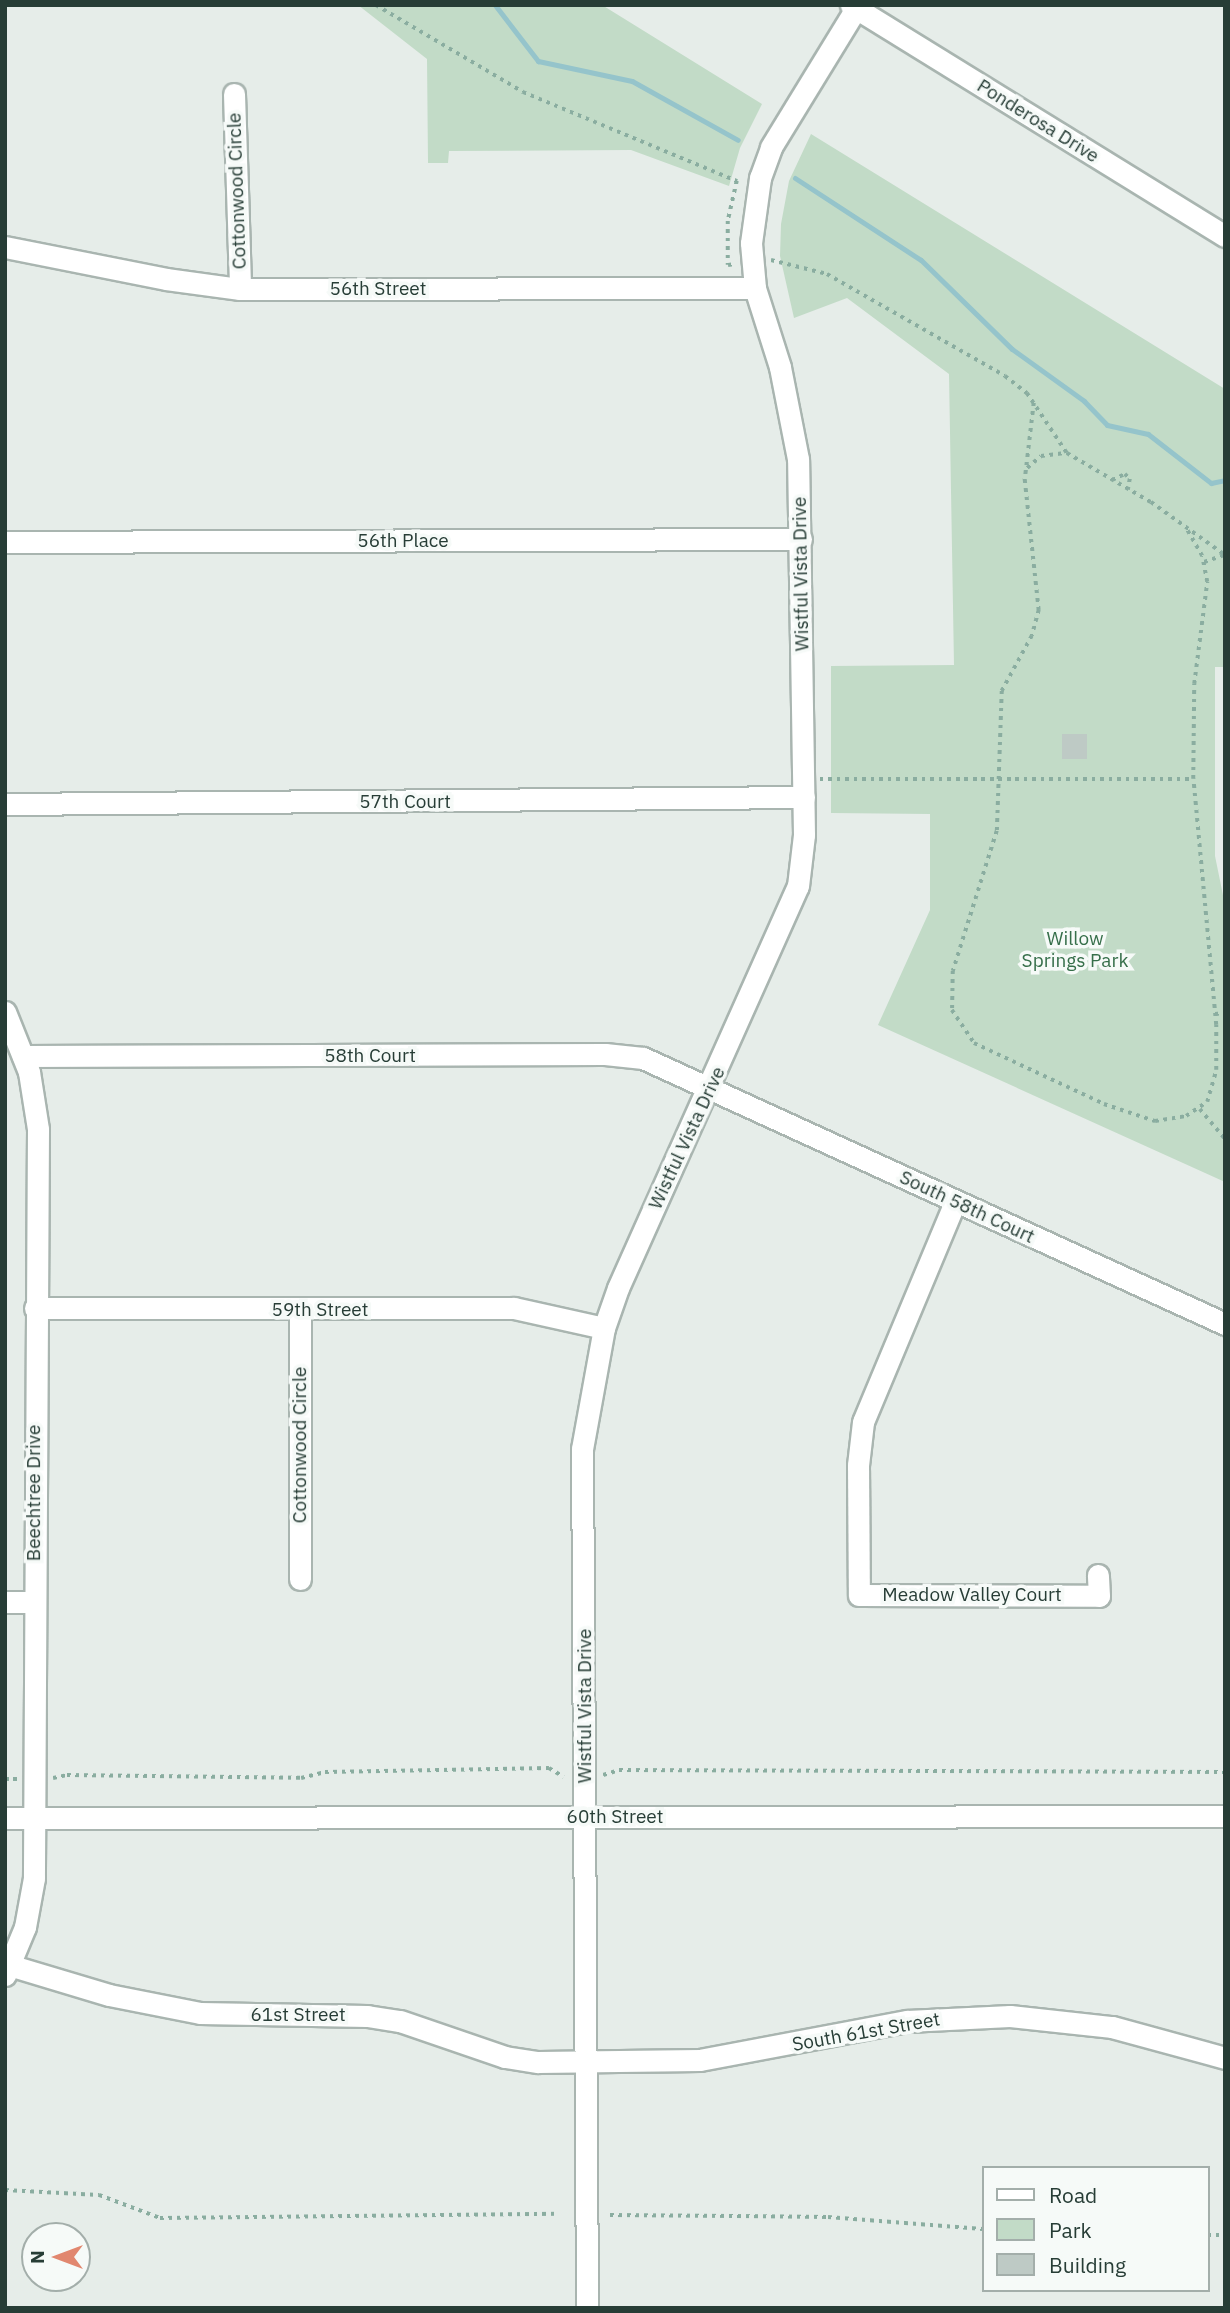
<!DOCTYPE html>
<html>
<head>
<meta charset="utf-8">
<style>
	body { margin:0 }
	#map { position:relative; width:1230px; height:2313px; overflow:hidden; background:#e6ede9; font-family:"IBM Plex Sans",sans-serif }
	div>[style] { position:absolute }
	.green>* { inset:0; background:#c2dbc7 }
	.stream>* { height:5px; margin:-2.5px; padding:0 2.5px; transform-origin:2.5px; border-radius:2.5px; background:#95c4cb }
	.building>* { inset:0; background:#becac5 }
	.path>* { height:3.5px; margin-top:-1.75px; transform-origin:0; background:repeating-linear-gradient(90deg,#8aada0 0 3.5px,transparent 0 8.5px) }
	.roads { filter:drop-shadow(2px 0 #a9b5b0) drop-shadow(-2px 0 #a9b5b0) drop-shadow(0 2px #a9b5b0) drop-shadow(0 -2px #a9b5b0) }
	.minor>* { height:21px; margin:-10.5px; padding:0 10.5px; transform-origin:10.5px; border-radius:10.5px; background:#fff }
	span { translate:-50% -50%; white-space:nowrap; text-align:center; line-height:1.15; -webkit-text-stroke:7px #f6faf8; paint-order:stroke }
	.street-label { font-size:19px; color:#273d36 }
	.park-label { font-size:19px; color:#366f4a }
	.frame { position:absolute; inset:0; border:7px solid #273d36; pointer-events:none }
	.legend { position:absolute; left:982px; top:2166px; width:228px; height:126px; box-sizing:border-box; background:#f6faf8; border:2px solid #a3aeaa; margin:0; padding:9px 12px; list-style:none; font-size:21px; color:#273d36 }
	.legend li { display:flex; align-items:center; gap:14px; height:35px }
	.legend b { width:35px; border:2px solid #a3aeaa }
	.north { position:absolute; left:21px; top:2222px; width:70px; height:70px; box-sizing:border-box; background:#f6faf8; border:2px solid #a3aeaa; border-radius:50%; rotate:270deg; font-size:19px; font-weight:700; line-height:28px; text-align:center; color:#273d36 }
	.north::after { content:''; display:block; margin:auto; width:24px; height:32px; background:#e1876f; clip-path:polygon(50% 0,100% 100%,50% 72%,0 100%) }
</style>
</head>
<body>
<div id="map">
	<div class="green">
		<i style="clip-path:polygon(358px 5px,602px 5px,762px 104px,740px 148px,729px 186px,631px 150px,449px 151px,448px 163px,428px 163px,427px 59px)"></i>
		<i style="clip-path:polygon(811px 134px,1225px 389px,1225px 667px,1215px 667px,1215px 856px,1225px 905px,1225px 1182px,878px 1025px,930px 910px,930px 814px,831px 813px,831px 666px,954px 665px,949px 374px,847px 298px,794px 318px,780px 256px,781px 224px,789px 181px)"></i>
	</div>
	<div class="stream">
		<i style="left:495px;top:5px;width:71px;rotate:52.5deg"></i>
		<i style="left:538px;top:61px;width:96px;rotate:12deg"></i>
		<i style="left:632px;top:81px;width:121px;rotate:29.1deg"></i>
		<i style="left:795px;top:178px;width:150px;rotate:33.1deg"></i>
		<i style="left:921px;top:260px;width:127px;rotate:44.4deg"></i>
		<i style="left:1012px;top:349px;width:89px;rotate:35.8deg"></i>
		<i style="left:1084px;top:401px;width:33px;rotate:46deg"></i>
		<i style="left:1107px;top:425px;width:42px;rotate:12.4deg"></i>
		<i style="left:1148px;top:434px;width:80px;rotate:37.9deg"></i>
		<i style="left:1211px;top:483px;width:14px;rotate:-12deg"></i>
	</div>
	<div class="building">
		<i style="clip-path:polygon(1062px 734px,1087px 734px,1087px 759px,1062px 759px)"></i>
	</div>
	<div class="path">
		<i style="left:376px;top:5px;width:171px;rotate:30.6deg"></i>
		<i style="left:523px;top:92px;width:232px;rotate:22.6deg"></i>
		<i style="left:737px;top:181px;width:41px;rotate:102.7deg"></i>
		<i style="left:728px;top:221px;width:44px;rotate:90deg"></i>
		<i style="left:728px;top:265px;width:7px;rotate:-8deg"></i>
		<i style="left:771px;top:260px;width:58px;rotate:14deg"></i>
		<i style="left:827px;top:274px;width:205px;rotate:29.8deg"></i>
		<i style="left:1005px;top:376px;width:28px;rotate:38deg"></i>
		<i style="left:1027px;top:393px;width:72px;rotate:56.3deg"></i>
		<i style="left:1067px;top:453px;width:97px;rotate:30.3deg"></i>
		<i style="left:1151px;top:502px;width:91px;rotate:35.6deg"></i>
		<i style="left:1034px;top:403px;width:78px;rotate:96.7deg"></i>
		<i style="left:1025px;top:480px;width:131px;rotate:83.9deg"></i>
		<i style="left:1039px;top:610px;width:27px;rotate:105deg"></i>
		<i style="left:1032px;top:636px;width:63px;rotate:118.6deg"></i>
		<i style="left:1002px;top:691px;width:140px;rotate:92deg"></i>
		<i style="left:997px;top:831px;width:147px;rotate:107.4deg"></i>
		<i style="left:953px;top:971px;width:39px;rotate:91deg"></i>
		<i style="left:952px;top:1010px;width:40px;rotate:56deg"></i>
		<i style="left:974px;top:1043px;width:144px;rotate:25.1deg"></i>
		<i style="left:1104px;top:1104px;width:54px;rotate:18.4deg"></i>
		<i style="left:1155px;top:1121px;width:31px;rotate:-9deg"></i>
		<i style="left:1186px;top:1116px;width:25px;rotate:-34deg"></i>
		<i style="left:1207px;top:1102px;width:33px;rotate:-74deg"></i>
		<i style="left:1216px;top:1070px;width:45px;rotate:-90deg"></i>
		<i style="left:1216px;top:1025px;width:247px;rotate:-95.3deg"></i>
		<i style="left:1193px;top:779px;width:95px;rotate:-89.4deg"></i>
		<i style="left:1194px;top:684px;width:103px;rotate:-82.7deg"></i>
		<i style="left:1207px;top:582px;width:26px;rotate:-101deg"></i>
		<i style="left:1202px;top:556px;width:32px;rotate:-120deg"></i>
		<i style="left:1027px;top:468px;width:18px;rotate:-41deg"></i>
		<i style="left:1041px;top:456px;width:26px;rotate:-7deg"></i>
		<i style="left:1112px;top:480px;width:14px;rotate:-25deg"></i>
		<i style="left:1125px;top:474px;width:7px;rotate:45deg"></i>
		<i style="left:1130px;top:479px;width:11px;rotate:100deg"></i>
		<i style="left:1204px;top:562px;width:21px;rotate:-19deg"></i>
		<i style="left:820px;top:779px;width:373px"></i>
		<i style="left:1215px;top:1014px;width:10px;rotate:-6deg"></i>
		<i style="left:1200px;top:1109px;width:39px;rotate:50deg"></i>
		<i style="left:603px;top:1775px;width:17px;rotate:-17deg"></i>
		<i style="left:619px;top:1770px;width:606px;rotate:0.19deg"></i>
		<i style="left:53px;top:1778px;width:14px;rotate:-12deg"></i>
		<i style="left:67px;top:1775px;width:234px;rotate:0.7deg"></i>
		<i style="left:301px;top:1778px;width:25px;rotate:-14deg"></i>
		<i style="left:325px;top:1772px;width:224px;rotate:-1deg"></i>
		<i style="left:549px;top:1768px;width:17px;rotate:31deg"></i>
		<i style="left:5px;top:1779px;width:12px"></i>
		<i style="left:5px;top:2190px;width:94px;rotate:3deg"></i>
		<i style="left:99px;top:2195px;width:65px;rotate:20.7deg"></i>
		<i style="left:160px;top:2218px;width:399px;rotate:-0.6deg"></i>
		<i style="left:610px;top:2215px;width:218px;rotate:0.5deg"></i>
		<i style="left:828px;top:2217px;width:155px;rotate:4.4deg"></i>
		<i style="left:1207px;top:2235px;width:18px"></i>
	</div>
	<div class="roads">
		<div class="minor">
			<i style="left:851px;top:5px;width:440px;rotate:31.7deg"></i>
			<i style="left:234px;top:94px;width:195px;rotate:88.2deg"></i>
			<i style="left:5px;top:247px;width:164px;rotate:11.2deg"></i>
			<i style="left:166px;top:279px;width:75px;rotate:7.7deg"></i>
			<i style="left:240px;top:289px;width:515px;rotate:-0.11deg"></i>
			<i style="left:5px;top:542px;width:796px;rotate:-0.22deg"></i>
			<i style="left:5px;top:804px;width:799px;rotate:-0.5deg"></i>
			<i style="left:5px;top:1012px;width:65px;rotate:68.2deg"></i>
			<i style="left:29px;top:1072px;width:58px;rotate:81deg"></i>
			<i style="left:38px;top:1129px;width:749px;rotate:90.31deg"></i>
			<i style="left:34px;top:1878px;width:50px;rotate:100.4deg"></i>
			<i style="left:25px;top:1927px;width:52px;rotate:112.6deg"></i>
			<i style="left:23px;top:1056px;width:582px;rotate:-0.2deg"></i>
			<i style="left:605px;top:1054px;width:38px;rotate:6deg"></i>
			<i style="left:643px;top:1058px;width:640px;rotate:24.56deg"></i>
			<i style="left:955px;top:1202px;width:238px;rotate:112.7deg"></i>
			<i style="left:863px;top:1422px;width:43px;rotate:96.6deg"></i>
			<i style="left:858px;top:1465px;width:130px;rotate:89.6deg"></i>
			<i style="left:859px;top:1595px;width:240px;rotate:0.2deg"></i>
			<i style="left:1099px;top:1596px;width:21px;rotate:-93deg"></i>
			<i style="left:35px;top:1308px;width:479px"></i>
			<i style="left:514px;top:1308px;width:92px;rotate:12.5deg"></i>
			<i style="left:300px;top:1579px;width:268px;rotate:-90deg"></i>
			<i style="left:5px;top:1602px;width:29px"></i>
			<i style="left:5px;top:1818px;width:1220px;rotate:-0.09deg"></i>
			<i style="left:9px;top:1965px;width:104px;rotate:16.7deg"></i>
			<i style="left:109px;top:1995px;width:93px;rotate:11.2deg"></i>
			<i style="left:200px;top:2013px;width:167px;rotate:1deg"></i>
			<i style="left:367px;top:2016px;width:33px;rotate:9deg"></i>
			<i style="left:400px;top:2021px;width:111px;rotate:18.9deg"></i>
			<i style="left:505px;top:2057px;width:33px;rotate:9deg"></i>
			<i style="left:538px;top:2062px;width:162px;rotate:-0.7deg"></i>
			<i style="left:700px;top:2060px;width:211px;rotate:-10.7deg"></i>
			<i style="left:907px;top:2021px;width:103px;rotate:-2.8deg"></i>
			<i style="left:1010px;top:2016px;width:103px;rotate:6.2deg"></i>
			<i style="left:1112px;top:2027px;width:117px;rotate:15.3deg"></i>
			<i style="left:587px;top:2308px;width:859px;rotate:-90.33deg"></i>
			<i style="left:582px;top:1449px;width:123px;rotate:-79.7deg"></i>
			<i style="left:604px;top:1328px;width:42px;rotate:-70.7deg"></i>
			<i style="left:618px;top:1288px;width:440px;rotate:-65.9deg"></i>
			<i style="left:798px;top:886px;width:51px;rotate:-83.3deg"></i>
			<i style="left:804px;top:835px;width:376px;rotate:-90.9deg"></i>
			<i style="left:798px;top:459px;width:94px;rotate:-101.1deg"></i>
			<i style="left:780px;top:367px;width:83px;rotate:-107.6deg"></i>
			<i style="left:755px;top:288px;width:45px;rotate:-95.1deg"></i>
			<i style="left:751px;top:243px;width:66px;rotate:-82.1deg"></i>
			<i style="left:760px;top:178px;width:33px;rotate:-70deg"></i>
			<i style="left:771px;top:147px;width:167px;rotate:-58.5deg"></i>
		</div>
	</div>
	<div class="street-label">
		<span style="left:1038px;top:121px;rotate:32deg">Ponderosa Drive</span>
		<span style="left:237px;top:191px;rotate:-92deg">Cottonwood Circle</span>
		<span style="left:378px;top:289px">56th Street</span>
		<span style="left:403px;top:541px">56th Place</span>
		<span style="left:801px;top:574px;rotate:-91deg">Wistful Vista Drive</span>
		<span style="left:405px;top:802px">57th Court</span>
		<span style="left:370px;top:1056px">58th Court</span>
		<span style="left:687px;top:1138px;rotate:-65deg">Wistful Vista Drive</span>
		<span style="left:967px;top:1207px;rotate:25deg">South 58th Court</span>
		<span style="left:320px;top:1310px">59th Street</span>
		<span style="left:300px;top:1445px;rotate:-90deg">Cottonwood Circle</span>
		<span style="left:34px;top:1493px;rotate:-90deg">Beechtree Drive</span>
		<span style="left:972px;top:1595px">Meadow Valley Court</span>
		<span style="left:585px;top:1706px;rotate:-90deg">Wistful Vista Drive</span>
		<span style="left:615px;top:1817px">60th Street</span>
		<span style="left:298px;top:2015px">61st Street</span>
		<span style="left:866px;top:2032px;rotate:-10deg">South 61st Street</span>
	</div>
	<div class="park-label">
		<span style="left:1075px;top:950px">Willow<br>Springs Park</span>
	</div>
	<div class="frame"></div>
	<ul class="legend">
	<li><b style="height:9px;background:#fff"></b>Road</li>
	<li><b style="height:19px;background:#c2dbc7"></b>Park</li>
	<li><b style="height:19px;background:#becac5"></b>Building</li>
	</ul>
	<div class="north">N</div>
</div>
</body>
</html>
